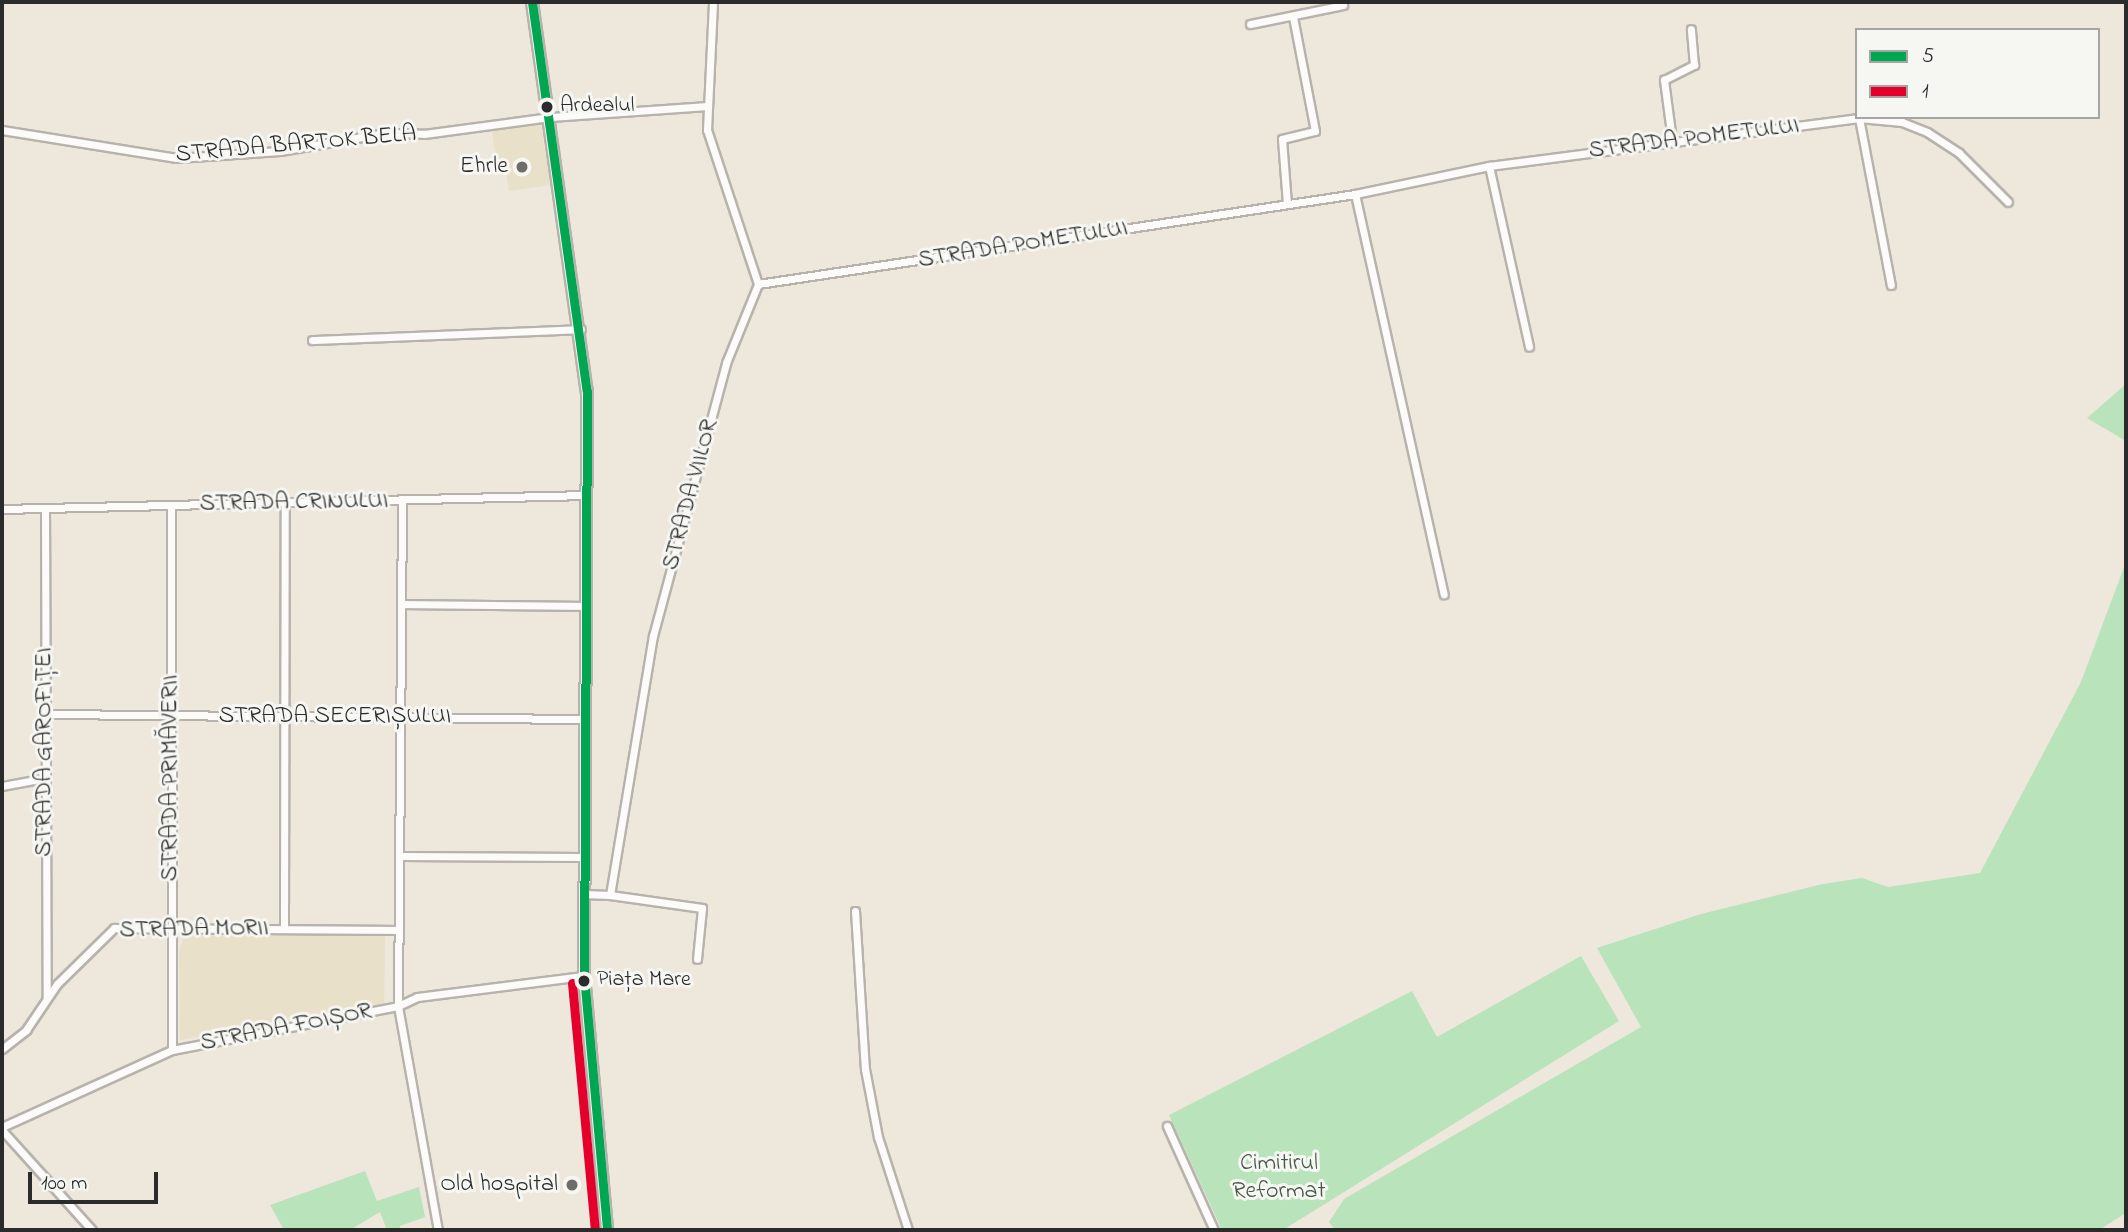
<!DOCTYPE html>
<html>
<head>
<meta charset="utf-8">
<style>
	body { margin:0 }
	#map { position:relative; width:2128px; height:1232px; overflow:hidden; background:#ede7dc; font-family:"Indie Flower",sans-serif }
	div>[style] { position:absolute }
	.built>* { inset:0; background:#e8e0c9 }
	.green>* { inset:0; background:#b9e3bb }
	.roads { filter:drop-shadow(2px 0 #b7b3ac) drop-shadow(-2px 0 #b7b3ac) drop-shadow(0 2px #b7b3ac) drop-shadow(0 -2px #b7b3ac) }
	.minor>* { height:7px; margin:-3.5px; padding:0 3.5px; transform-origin:3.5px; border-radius:3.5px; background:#fcfbfa }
	.trunk>* { height:10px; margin:-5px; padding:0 5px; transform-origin:5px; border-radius:5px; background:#fcfbfa }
	.bus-1>* { height:9px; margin:-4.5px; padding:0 4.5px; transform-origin:4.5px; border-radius:4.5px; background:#00a651 }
	.bus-2>* { height:9px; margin:-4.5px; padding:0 4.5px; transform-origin:4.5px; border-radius:4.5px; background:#e4002b }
	.dots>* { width:19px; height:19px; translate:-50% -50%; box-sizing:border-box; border:4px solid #f6f6f2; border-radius:50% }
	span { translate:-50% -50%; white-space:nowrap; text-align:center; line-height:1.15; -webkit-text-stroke:6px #f6f6f2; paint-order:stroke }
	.bus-label { font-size:22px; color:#2b2b2b }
	.left { translate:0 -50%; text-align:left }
	.street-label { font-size:24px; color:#2b2b2b }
	.poi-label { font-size:24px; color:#2b2b2b }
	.right { translate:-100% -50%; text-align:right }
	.park-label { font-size:24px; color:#445848 }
	.frame { position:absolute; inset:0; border:4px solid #2b2b2b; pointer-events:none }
	.legend { position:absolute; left:1855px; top:28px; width:245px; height:91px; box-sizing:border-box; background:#f6f6f2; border:2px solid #a5a5a2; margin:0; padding:9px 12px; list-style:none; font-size:21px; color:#2b2b2b }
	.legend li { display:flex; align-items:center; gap:14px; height:35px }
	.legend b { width:35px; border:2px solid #a5a5a2 }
	.scale { position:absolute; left:28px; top:1172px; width:130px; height:32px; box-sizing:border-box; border:4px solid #2b2b2b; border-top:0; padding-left:9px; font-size:21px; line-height:24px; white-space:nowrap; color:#2b2b2b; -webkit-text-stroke:5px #f6f6f2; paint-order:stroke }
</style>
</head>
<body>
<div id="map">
	<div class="built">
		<i style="clip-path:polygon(541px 124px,550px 185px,509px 191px,504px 158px,496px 159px,492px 131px)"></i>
		<i style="clip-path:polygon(185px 934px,385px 934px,384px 1004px,180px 1040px,179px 952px)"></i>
	</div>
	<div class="green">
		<i style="clip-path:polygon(2126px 384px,2126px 441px,2087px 418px)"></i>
		<i style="clip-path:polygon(2126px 562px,2126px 1213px,2099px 1230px,1335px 1230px,1329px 1222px,1344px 1199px,1641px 1027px,1597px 948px,1701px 914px,1823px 884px,1862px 878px,1888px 887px,1980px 873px,2081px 682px)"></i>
		<i style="clip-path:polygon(1581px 956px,1619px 1021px,1283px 1230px,1222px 1230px,1169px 1115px,1412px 991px,1437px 1037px)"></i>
		<i style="clip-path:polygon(365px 1171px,377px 1201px,419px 1187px,425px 1217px,400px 1226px,401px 1230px,387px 1230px,380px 1212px,350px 1230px,284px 1230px,270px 1205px)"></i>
	</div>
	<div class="roads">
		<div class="minor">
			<i style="left:1250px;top:24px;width:95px;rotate:-11.5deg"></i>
			<i style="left:1859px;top:118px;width:170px;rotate:79.2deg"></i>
			<i style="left:2px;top:130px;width:177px;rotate:9.1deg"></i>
			<i style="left:177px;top:158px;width:103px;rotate:-3.9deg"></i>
			<i style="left:280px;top:151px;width:107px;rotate:-9.7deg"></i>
			<i style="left:385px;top:133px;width:39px;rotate:1deg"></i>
			<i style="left:424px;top:134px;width:127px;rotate:-7.7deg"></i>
			<i style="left:550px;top:117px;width:158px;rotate:-4deg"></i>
			<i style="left:1672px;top:140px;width:61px;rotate:-97.6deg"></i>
			<i style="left:1664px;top:80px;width:34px;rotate:-27deg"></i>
			<i style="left:1694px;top:65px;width:36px;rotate:-95deg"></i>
			<i style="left:1489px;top:166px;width:185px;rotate:77.5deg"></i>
			<i style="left:1355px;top:194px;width:410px;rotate:77.5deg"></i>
			<i style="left:1287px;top:204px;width:65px;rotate:-94.4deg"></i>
			<i style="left:1282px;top:139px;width:34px;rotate:-14deg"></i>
			<i style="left:1315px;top:131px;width:116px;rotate:-100.9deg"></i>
			<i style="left:758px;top:284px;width:604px;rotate:-8.57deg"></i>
			<i style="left:1355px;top:194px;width:137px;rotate:-11.8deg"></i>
			<i style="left:1489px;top:166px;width:373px;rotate:-7.4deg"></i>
			<i style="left:1859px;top:118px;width:43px;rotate:5.3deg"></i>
			<i style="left:1902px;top:122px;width:27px;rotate:22deg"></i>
			<i style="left:1927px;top:132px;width:38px;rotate:33deg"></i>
			<i style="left:1959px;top:153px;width:69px;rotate:45deg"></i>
			<i style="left:312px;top:340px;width:269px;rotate:-2.3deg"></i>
			<i style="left:402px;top:500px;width:506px;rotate:90.45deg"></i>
			<i style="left:398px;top:1006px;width:228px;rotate:79.9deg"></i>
			<i style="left:171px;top:505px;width:545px;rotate:89.89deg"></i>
			<i style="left:45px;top:508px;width:489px;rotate:89.8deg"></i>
			<i style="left:2px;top:509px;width:584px;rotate:-1.37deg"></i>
			<i style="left:401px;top:604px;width:185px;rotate:0.6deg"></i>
			<i style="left:44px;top:714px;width:540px;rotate:0.53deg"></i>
			<i style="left:2px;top:786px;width:44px;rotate:-10.5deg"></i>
			<i style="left:401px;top:856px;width:181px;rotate:0.3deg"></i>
			<i style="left:583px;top:894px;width:27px;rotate:2deg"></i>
			<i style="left:610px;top:895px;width:263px;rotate:-80.6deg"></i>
			<i style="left:653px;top:636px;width:283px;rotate:-75deg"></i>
			<i style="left:726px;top:363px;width:85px;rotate:-67.9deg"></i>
			<i style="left:758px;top:284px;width:162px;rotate:-108.3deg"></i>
			<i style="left:707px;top:130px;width:128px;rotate:-87.3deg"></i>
			<i style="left:610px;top:895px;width:93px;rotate:8deg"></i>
			<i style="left:702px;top:908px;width:51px;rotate:95.6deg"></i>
			<i style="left:855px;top:911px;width:158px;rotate:86.4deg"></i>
			<i style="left:865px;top:1069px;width:69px;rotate:79.2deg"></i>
			<i style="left:878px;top:1137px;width:98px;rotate:72.1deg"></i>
			<i style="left:284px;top:928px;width:424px;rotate:-89.9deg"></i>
			<i style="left:2px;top:1049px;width:31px;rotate:-38deg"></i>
			<i style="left:26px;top:1030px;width:55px;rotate:-56deg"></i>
			<i style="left:57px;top:984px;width:80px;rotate:-44.5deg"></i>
			<i style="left:114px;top:928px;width:284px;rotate:0.4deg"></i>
			<i style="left:1167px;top:1126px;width:114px;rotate:65.7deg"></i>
			<i style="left:2px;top:1127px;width:187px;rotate:-24.4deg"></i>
			<i style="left:172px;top:1050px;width:230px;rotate:-11deg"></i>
			<i style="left:398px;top:1006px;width:21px;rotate:-25deg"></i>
			<i style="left:417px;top:997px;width:168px;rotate:-7.2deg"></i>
			<i style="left:2px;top:1130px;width:135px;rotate:48deg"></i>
		</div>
		<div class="trunk">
			<i style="left:532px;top:2px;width:393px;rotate:82deg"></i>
			<i style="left:587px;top:391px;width:585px;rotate:90.29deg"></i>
			<i style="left:584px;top:976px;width:255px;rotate:84.8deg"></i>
		</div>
	</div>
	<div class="bus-1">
		<i style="left:532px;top:2px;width:393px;rotate:82deg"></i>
		<i style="left:587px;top:391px;width:585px;rotate:90.29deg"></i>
		<i style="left:584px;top:976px;width:255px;rotate:84.8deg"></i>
	</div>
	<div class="bus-2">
		<i style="left:572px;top:983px;width:248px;rotate:84.7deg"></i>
	</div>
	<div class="dots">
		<i style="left:547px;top:107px;background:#2b2b2b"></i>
		<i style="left:522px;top:167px;background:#6f6d69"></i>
		<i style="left:584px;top:981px;background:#2b2b2b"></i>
		<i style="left:572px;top:1185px;background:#6f6d69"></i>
	</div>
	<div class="bus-label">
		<span class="left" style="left:560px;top:107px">Ardealul</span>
		<span class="left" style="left:597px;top:981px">Piața Mare</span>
	</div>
	<div class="street-label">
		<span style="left:1694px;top:139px;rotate:-7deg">STRADA POMETULUI</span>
		<span style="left:296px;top:145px;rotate:-5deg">STRADA BARTOK BELA</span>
		<span style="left:1023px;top:245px;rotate:-9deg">STRADA POMETULUI</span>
		<span style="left:691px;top:495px;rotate:-75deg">STRADA VIILOR</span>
		<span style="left:294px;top:503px;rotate:-1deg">STRADA CRINULUI</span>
		<span style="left:335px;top:717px">STRADA SECERIȘULUI</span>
		<span style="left:45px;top:752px;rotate:-90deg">STRADA GAROFIȚEI</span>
		<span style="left:171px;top:778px;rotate:-90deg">STRADA PRIMĂVERII</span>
		<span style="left:194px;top:930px;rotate:-1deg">STRADA MORII</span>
		<span style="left:286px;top:1028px;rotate:-11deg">STRADA FOIȘOR</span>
	</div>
	<div class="poi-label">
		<span class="right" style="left:508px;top:167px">Ehrle</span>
		<span class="right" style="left:558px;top:1185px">Old hospital</span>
	</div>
	<div class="park-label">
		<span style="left:1279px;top:1178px">Cimitirul<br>Reformat</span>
	</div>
	<div class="frame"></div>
	<ul class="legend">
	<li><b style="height:9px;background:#00a651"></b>5</li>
	<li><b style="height:9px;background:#e4002b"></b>1</li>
	</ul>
	<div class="scale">100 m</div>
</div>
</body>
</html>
